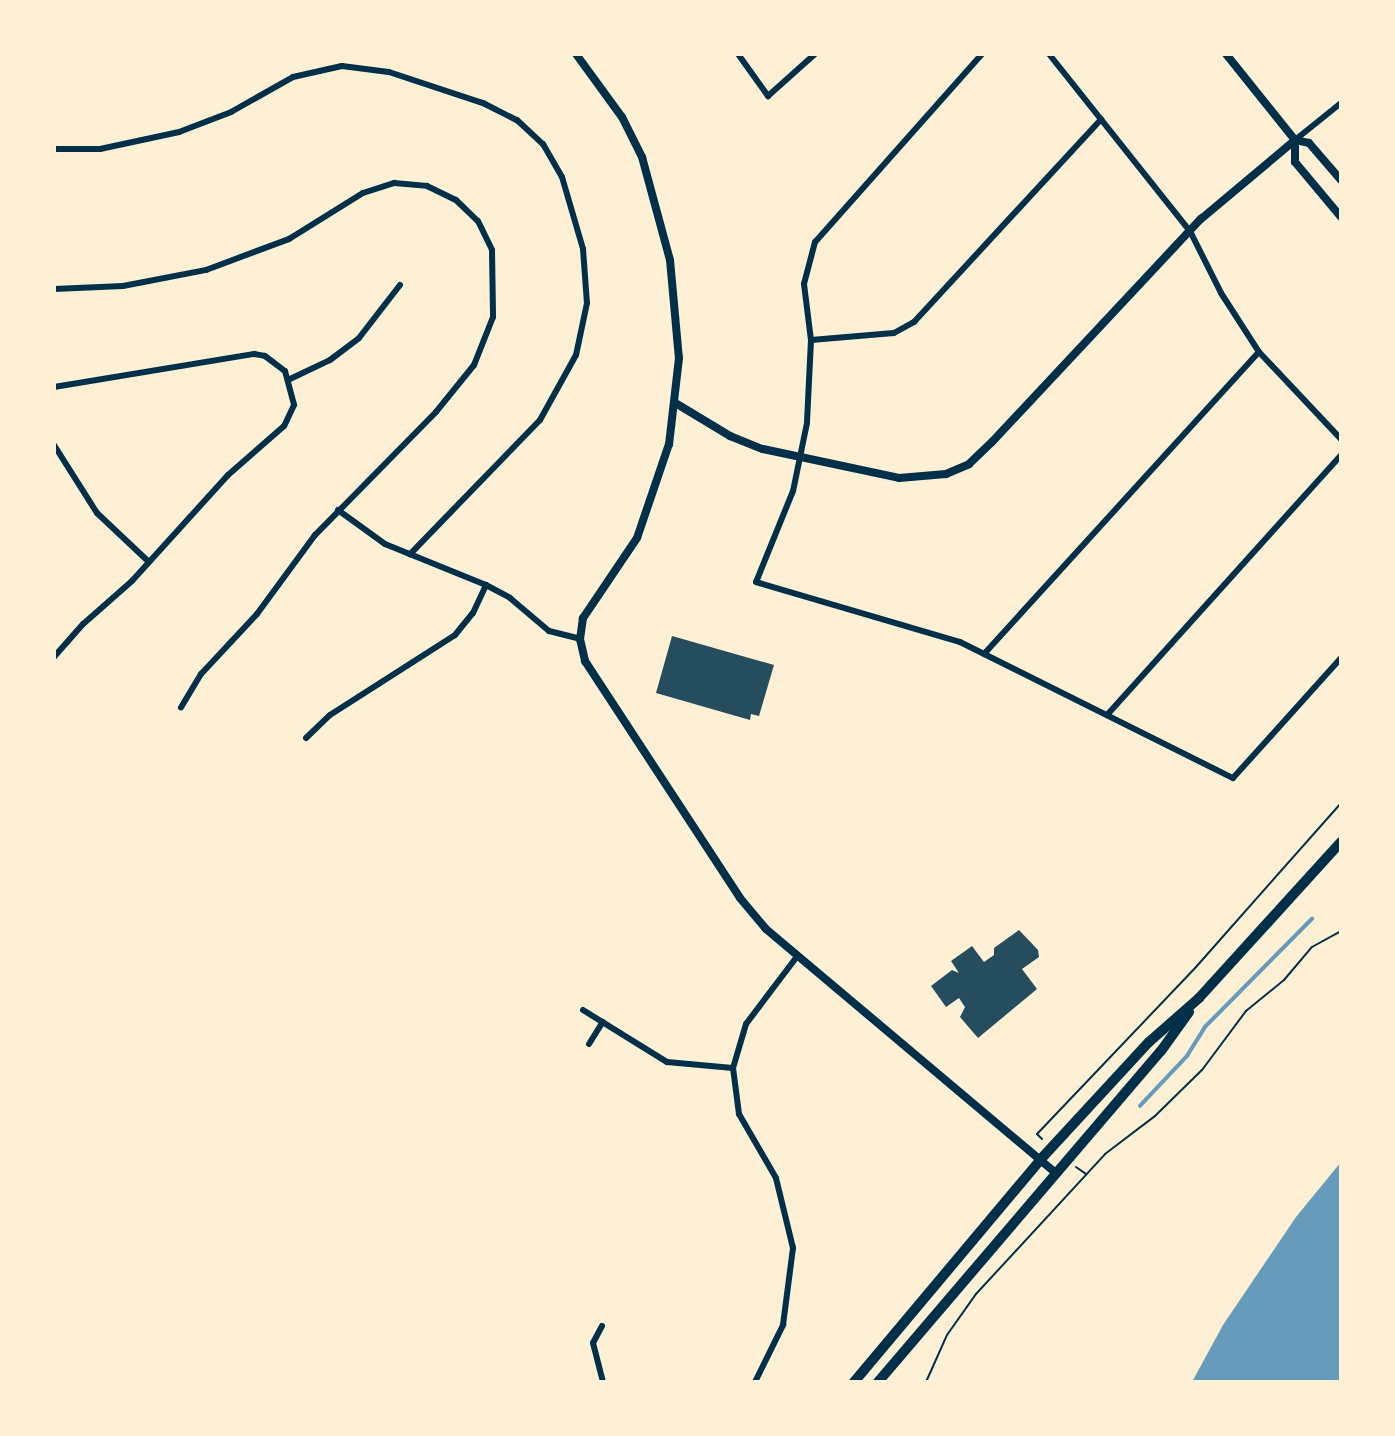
<!DOCTYPE html>
<html>
<head>
<meta charset="utf-8">
<style>
	body { margin:0 }
	#map { position:relative; width:1395px; height:1436px; overflow:hidden; background:#fdf0d5; font-family:"Noto Sans",sans-serif }
	div>[style] { position:absolute }
	.water>* { inset:0; background:#669bbc }
	.stream>* { height:3.5px; margin:-1.75px; padding:0 1.75px; transform-origin:1.75px; border-radius:1.75px; background:#669bbc }
	.building>* { inset:0; background:#264d5e }
	.path>* { height:2px; margin:-1px; padding:0 1px; transform-origin:1px; border-radius:1px; background:#003049 }
	.minor>* { height:6px; margin:-3px; padding:0 3px; transform-origin:3px; border-radius:3px; background:#003049 }
	.tertiary>* { height:8px; margin:-4px; padding:0 4px; transform-origin:4px; border-radius:4px; background:#003049 }
	.trunk>* { height:10px; margin:-5px; padding:0 5px; transform-origin:5px; border-radius:5px; background:#003049 }
	span { translate:-50% -50%; white-space:nowrap; text-align:center; line-height:1.15; -webkit-text-stroke:5px #fdf0d5; paint-order:stroke }
	.frame { position:absolute; inset:0; border:56px solid #fdf0d5; pointer-events:none }
</style>
</head>
<body>
<div id="map">
	<div class="water">
		<i style="clip-path:polygon(1341px 1162px,1341px 1382px,1192px 1382px,1223px 1325px,1296px 1217px)"></i>
	</div>
	<div class="stream">
		<i style="left:1140px;top:1106px;width:69px;rotate:-46.8deg"></i>
		<i style="left:1187px;top:1056px;width:34px;rotate:-58deg"></i>
		<i style="left:1205px;top:1027px;width:152px;rotate:-45.3deg"></i>
	</div>
	<div class="building">
		<i style="clip-path:polygon(672px 636px,774px 665px,759px 716px,751px 714px,750px 720px,656px 693px)"></i>
		<i style="clip-path:polygon(1019px 930px,1038px 950px,1039px 957px,1022px 969px,1037px 989px,978px 1038px,960px 1017px,965px 1007px,959px 998px,946px 1007px,931px 986px,952px 970px,959px 973px,951px 961px,972px 946px,984px 962px,994px 955px,994px 948px)"></i>
	</div>
	<div class="path">
		<i style="left:1042px;top:1139px;width:7px;rotate:-135deg"></i>
		<i style="left:1037px;top:1134px;width:231px;rotate:-46.4deg"></i>
		<i style="left:1196px;top:967px;width:219px;rotate:-48.5deg"></i>
		<i style="left:1076px;top:1167px;width:12px;rotate:35deg"></i>
		<i style="left:926px;top:1382px;width:51px;rotate:-65.9deg"></i>
		<i style="left:947px;top:1335px;width:50px;rotate:-54.7deg"></i>
		<i style="left:976px;top:1294px;width:190px;rotate:-47.3deg"></i>
		<i style="left:1105px;top:1154px;width:63px;rotate:-37.2deg"></i>
		<i style="left:1155px;top:1116px;width:66px;rotate:-44.4deg"></i>
		<i style="left:1202px;top:1070px;width:74px;rotate:-53.3deg"></i>
		<i style="left:1246px;top:1011px;width:49px;rotate:-39.2deg"></i>
		<i style="left:1284px;top:980px;width:43px;rotate:-49.7deg"></i>
		<i style="left:1312px;top:947px;width:33px;rotate:-29deg"></i>
	</div>
	<div class="minor">
		<i style="left:738px;top:54px;width:52px;rotate:54.5deg"></i>
		<i style="left:768px;top:96px;width:63px;rotate:-41.8deg"></i>
		<i style="left:982px;top:54px;width:251px;rotate:131.6deg"></i>
		<i style="left:815px;top:242px;width:43px;rotate:104.7deg"></i>
		<i style="left:804px;top:284px;width:56px;rotate:82.9deg"></i>
		<i style="left:811px;top:340px;width:83px;rotate:92.8deg"></i>
		<i style="left:807px;top:423px;width:69px;rotate:101.6deg"></i>
		<i style="left:793px;top:491px;width:98px;rotate:112.1deg"></i>
		<i style="left:756px;top:582px;width:213px;rotate:16.4deg"></i>
		<i style="left:960px;top:642px;width:305px;rotate:26.5deg"></i>
		<i style="left:1233px;top:778px;width:161px;rotate:-48deg"></i>
		<i style="left:1049px;top:54px;width:226px;rotate:51.5deg"></i>
		<i style="left:1190px;top:231px;width:69px;rotate:63.4deg"></i>
		<i style="left:1221px;top:293px;width:70px;rotate:57.2deg"></i>
		<i style="left:1259px;top:352px;width:120px;rotate:46.7deg"></i>
		<i style="left:1295px;top:140px;width:59px;rotate:-38.8deg"></i>
		<i style="left:54px;top:149px;width:46px"></i>
		<i style="left:100px;top:149px;width:81px;rotate:-12.1deg"></i>
		<i style="left:179px;top:132px;width:56px;rotate:-21deg"></i>
		<i style="left:231px;top:112px;width:71px;rotate:-29.4deg"></i>
		<i style="left:293px;top:77px;width:50px;rotate:-12.7deg"></i>
		<i style="left:342px;top:66px;width:47px;rotate:7.3deg"></i>
		<i style="left:389px;top:72px;width:99px;rotate:18.3deg"></i>
		<i style="left:483px;top:103px;width:38px;rotate:27deg"></i>
		<i style="left:517px;top:120px;width:35px;rotate:43deg"></i>
		<i style="left:543px;top:144px;width:38px;rotate:60deg"></i>
		<i style="left:562px;top:177px;width:75px;rotate:73.7deg"></i>
		<i style="left:583px;top:249px;width:54px;rotate:85.8deg"></i>
		<i style="left:587px;top:303px;width:53px;rotate:101.9deg"></i>
		<i style="left:576px;top:355px;width:74px;rotate:119deg"></i>
		<i style="left:540px;top:420px;width:187px;rotate:134.1deg"></i>
		<i style="left:54px;top:289px;width:69px;rotate:-2.5deg"></i>
		<i style="left:123px;top:286px;width:85px;rotate:-10.9deg"></i>
		<i style="left:206px;top:270px;width:89px;rotate:-20.5deg"></i>
		<i style="left:289px;top:239px;width:87px;rotate:-31.9deg"></i>
		<i style="left:363px;top:193px;width:33px;rotate:-18deg"></i>
		<i style="left:394px;top:183px;width:33px;rotate:5deg"></i>
		<i style="left:427px;top:186px;width:32px;rotate:26deg"></i>
		<i style="left:456px;top:200px;width:30px;rotate:44deg"></i>
		<i style="left:478px;top:221px;width:32px;rotate:64deg"></i>
		<i style="left:492px;top:250px;width:67px;rotate:89.1deg"></i>
		<i style="left:493px;top:317px;width:52px;rotate:111.6deg"></i>
		<i style="left:474px;top:365px;width:60px;rotate:129deg"></i>
		<i style="left:436px;top:412px;width:173px;rotate:134.5deg"></i>
		<i style="left:315px;top:535px;width:98px;rotate:126.3deg"></i>
		<i style="left:257px;top:614px;width:82px;rotate:133deg"></i>
		<i style="left:201px;top:674px;width:39px;rotate:121deg"></i>
		<i style="left:811px;top:340px;width:83px;rotate:-4.8deg"></i>
		<i style="left:894px;top:333px;width:23px;rotate:-29deg"></i>
		<i style="left:914px;top:322px;width:276px;rotate:-47.3deg"></i>
		<i style="left:290px;top:379px;width:44px;rotate:-25.4deg"></i>
		<i style="left:330px;top:360px;width:36px;rotate:-37deg"></i>
		<i style="left:359px;top:338px;width:67px;rotate:-52.3deg"></i>
		<i style="left:54px;top:387px;width:203px;rotate:-9.4deg"></i>
		<i style="left:254px;top:354px;width:11px;rotate:10deg"></i>
		<i style="left:265px;top:356px;width:25px;rotate:37deg"></i>
		<i style="left:285px;top:371px;width:35px;rotate:75deg"></i>
		<i style="left:294px;top:405px;width:23px;rotate:115deg"></i>
		<i style="left:284px;top:426px;width:74px;rotate:138.8deg"></i>
		<i style="left:228px;top:475px;width:143px;rotate:132.2deg"></i>
		<i style="left:132px;top:581px;width:65px;rotate:138.7deg"></i>
		<i style="left:83px;top:624px;width:44px;rotate:131.3deg"></i>
		<i style="left:54px;top:445px;width:80px;rotate:57.7deg"></i>
		<i style="left:97px;top:513px;width:71px;rotate:43.3deg"></i>
		<i style="left:338px;top:510px;width:58px;rotate:35.9deg"></i>
		<i style="left:385px;top:544px;width:109px;rotate:22.1deg"></i>
		<i style="left:486px;top:585px;width:27px;rotate:28deg"></i>
		<i style="left:510px;top:598px;width:51px;rotate:40.2deg"></i>
		<i style="left:549px;top:631px;width:32px;rotate:14deg"></i>
		<i style="left:984px;top:654px;width:408px;rotate:-47.7deg"></i>
		<i style="left:1107px;top:715px;width:350px;rotate:-48deg"></i>
		<i style="left:306px;top:738px;width:33px;rotate:-44deg"></i>
		<i style="left:330px;top:715px;width:148px;rotate:-32.6deg"></i>
		<i style="left:455px;top:635px;width:28px;rotate:-51deg"></i>
		<i style="left:473px;top:613px;width:31px;rotate:-65deg"></i>
		<i style="left:583px;top:1010px;width:99px;rotate:31.8deg"></i>
		<i style="left:667px;top:1062px;width:66px;rotate:5.2deg"></i>
		<i style="left:589px;top:1044px;width:26px;rotate:-58deg"></i>
		<i style="left:602px;top:1326px;width:19px;rotate:118deg"></i>
		<i style="left:593px;top:1343px;width:40px;rotate:75.6deg"></i>
		<i style="left:755px;top:1382px;width:64px;rotate:-63.8deg"></i>
		<i style="left:783px;top:1325px;width:78px;rotate:-82.6deg"></i>
		<i style="left:793px;top:1248px;width:72px;rotate:-103.7deg"></i>
		<i style="left:776px;top:1178px;width:74px;rotate:-120deg"></i>
		<i style="left:739px;top:1114px;width:46px;rotate:-97.4deg"></i>
		<i style="left:733px;top:1068px;width:46px;rotate:-73.5deg"></i>
		<i style="left:746px;top:1024px;width:83px;rotate:-52.9deg"></i>
	</div>
	<div class="tertiary">
		<i style="left:576px;top:54px;width:78px;rotate:53.9deg"></i>
		<i style="left:622px;top:117px;width:45px;rotate:63.4deg"></i>
		<i style="left:642px;top:157px;width:107px;rotate:74.8deg"></i>
		<i style="left:670px;top:260px;width:98px;rotate:84.8deg"></i>
		<i style="left:679px;top:358px;width:87px;rotate:96.6deg"></i>
		<i style="left:669px;top:444px;width:99px;rotate:108.8deg"></i>
		<i style="left:637px;top:538px;width:97px;rotate:124deg"></i>
		<i style="left:583px;top:618px;width:21px;rotate:98deg"></i>
		<i style="left:580px;top:639px;width:23px;rotate:77deg"></i>
		<i style="left:585px;top:661px;width:283px;rotate:56.8deg"></i>
		<i style="left:740px;top:898px;width:40px;rotate:50deg"></i>
		<i style="left:766px;top:929px;width:379px;rotate:40.1deg"></i>
		<i style="left:1226px;top:54px;width:110px;rotate:51.3deg"></i>
		<i style="left:1295px;top:140px;width:14px;rotate:12deg"></i>
		<i style="left:1309px;top:143px;width:49px;rotate:49.1deg"></i>
		<i style="left:1295px;top:140px;width:22px;rotate:90deg"></i>
		<i style="left:1295px;top:162px;width:72px;rotate:50.1deg"></i>
		<i style="left:677px;top:404px;width:62px;rotate:31.1deg"></i>
		<i style="left:730px;top:436px;width:35px;rotate:22deg"></i>
		<i style="left:763px;top:449px;width:139px;rotate:12deg"></i>
		<i style="left:899px;top:478px;width:47px;rotate:-4.9deg"></i>
		<i style="left:946px;top:474px;width:25px;rotate:-23deg"></i>
		<i style="left:969px;top:464px;width:32px;rotate:-44deg"></i>
		<i style="left:992px;top:442px;width:306px;rotate:-46.9deg"></i>
		<i style="left:1201px;top:219px;width:123px;rotate:-40deg"></i>
	</div>
	<div class="trunk">
		<i style="left:854px;top:1382px;width:290px;rotate:-50deg"></i>
		<i style="left:1040px;top:1160px;width:161px;rotate:-47.3deg"></i>
		<i style="left:1149px;top:1042px;width:67px;rotate:-41.3deg"></i>
		<i style="left:1199px;top:998px;width:211px;rotate:-47.7deg"></i>
		<i style="left:878px;top:1382px;width:435px;rotate:-49.5deg"></i>
		<i style="left:1161px;top:1051px;width:48px;rotate:-54.3deg"></i>
	</div>
	<div class="frame"></div>
</div>
</body>
</html>
